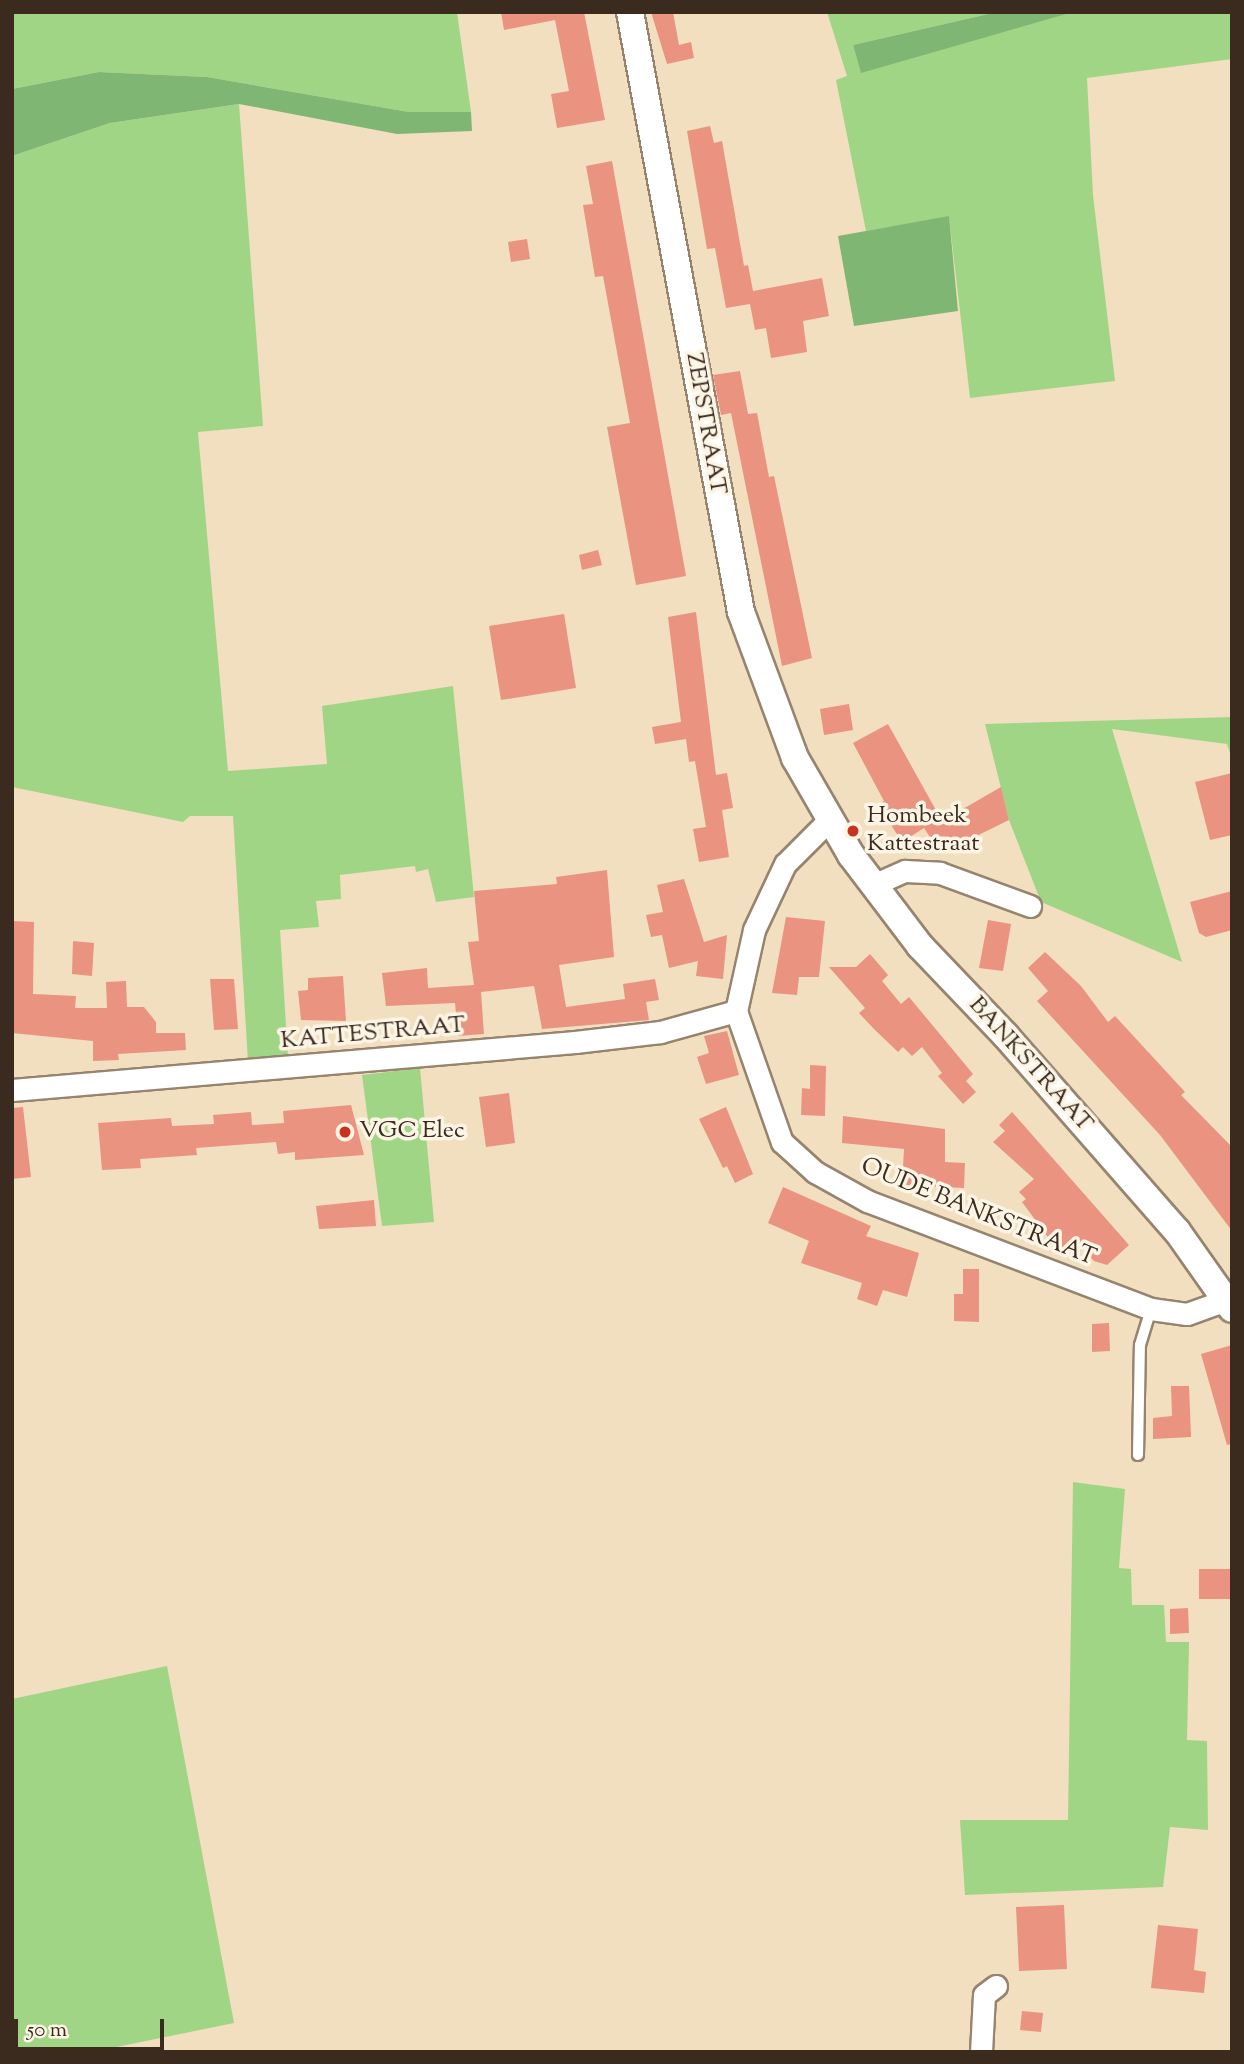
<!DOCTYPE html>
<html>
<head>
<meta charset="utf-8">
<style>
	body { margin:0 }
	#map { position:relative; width:1244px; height:2064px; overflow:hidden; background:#f1dfc0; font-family:"Sorts Mill Goudy",serif }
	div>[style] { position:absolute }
	.green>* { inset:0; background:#a1d586 }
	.forest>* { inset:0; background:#80b673 }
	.building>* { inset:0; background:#e99380 }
	.roads { filter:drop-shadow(2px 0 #96846f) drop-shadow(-2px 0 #96846f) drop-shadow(0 2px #96846f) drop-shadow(0 -2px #96846f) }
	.service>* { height:10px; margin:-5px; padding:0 5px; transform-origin:5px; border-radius:5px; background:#fff }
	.minor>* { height:21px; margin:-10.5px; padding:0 10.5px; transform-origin:10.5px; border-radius:10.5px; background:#fff }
	.tertiary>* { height:26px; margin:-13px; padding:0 13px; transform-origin:13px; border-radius:13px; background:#fff }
	.dots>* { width:19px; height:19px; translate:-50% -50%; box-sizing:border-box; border:4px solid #fcf5e5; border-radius:50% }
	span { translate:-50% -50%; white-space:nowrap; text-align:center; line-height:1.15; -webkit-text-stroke:7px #fcf5e5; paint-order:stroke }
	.street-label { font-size:24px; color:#3b2a1e }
	.poi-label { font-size:24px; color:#3b2a1e }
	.left { translate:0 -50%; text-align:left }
	.frame { position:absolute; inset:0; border:14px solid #3b2a1e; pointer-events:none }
	.scale { position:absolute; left:14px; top:2019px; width:150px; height:32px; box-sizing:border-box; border:4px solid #3b2a1e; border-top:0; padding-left:9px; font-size:21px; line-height:24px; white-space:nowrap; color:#3b2a1e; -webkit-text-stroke:5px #fcf5e5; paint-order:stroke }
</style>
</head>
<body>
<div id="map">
	<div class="green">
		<i style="clip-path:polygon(12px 12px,457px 12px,471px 112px,409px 112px,207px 77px,99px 72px,12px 89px)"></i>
		<i style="clip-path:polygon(827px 12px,997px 12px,853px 45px,861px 72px,1074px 12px,1232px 12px,1232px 59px,1087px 78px,1093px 195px,1115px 381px,970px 398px,949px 217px,866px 231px,836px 80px,847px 76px)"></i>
		<i style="clip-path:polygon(239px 104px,263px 426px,198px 432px,228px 771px,327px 764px,322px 706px,453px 686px,474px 897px,436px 902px,428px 869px,416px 872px,415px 866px,340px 875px,341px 899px,316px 901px,319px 927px,280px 930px,288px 1057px,248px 1062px,233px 816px,190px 816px,183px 822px,12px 787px,12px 156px,110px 123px)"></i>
		<i style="clip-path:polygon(1232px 717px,1232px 759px,1227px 744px,1112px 729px,1182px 962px,1041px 902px,1009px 820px,985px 724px)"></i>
		<i style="clip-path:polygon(420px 1068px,434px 1222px,382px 1226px,362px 1075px)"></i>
		<i style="clip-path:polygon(1073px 1482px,1125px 1489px,1119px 1568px,1131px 1569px,1132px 1605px,1164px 1605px,1166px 1642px,1189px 1642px,1187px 1740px,1207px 1741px,1208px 1830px,1170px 1827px,1163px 1887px,965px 1895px,960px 1820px,1068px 1820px)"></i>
		<i style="clip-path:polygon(167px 1666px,234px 2023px,92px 2052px,12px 2052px,12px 1699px)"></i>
	</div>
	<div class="forest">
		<i style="clip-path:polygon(997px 12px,1074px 12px,861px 73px,853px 45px)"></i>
		<i style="clip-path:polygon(99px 72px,207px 77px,409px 112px,471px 112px,472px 131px,397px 134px,239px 104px,110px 123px,12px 156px,12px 89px)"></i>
		<i style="clip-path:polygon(949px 216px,958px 311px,854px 326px,838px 236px)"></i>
	</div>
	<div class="building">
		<i style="clip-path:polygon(501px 12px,584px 12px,605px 120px,557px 128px,551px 94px,569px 91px,555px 20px,504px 30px)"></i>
		<i style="clip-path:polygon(651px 12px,673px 12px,679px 45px,691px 42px,694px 58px,667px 64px)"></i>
		<i style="clip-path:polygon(710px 126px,714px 143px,722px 141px,744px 266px,748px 265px,753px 291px,822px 278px,829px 316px,803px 321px,807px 352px,771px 358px,766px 328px,755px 330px,750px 304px,726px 308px,715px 248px,707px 249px,687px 131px)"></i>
		<i style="clip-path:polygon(612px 161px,686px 576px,636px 585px,607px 427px,630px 423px,603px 276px,595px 277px,583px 205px,593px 204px,586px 166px)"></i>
		<i style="clip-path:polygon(527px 239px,530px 259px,511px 262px,508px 242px)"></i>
		<i style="clip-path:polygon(740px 371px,748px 414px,757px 413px,769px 477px,774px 476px,812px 658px,782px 666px,731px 413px,721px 415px,713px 375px)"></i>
		<i style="clip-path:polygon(598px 550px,602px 565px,582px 570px,579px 555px)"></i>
		<i style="clip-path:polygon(696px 612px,716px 775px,727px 773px,733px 808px,722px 810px,729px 857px,699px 862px,693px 829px,706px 827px,695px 761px,689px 762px,686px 739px,655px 744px,652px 727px,681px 722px,668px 617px)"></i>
		<i style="clip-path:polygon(564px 614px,576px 688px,501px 700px,489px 626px)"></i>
		<i style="clip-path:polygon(849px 704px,853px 730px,824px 735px,820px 709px)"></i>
		<i style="clip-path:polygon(888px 724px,942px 821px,1001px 787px,1009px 820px,954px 847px,933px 842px,924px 828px,902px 842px,878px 805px,884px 801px,853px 743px)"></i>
		<i style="clip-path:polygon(1232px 773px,1232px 835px,1210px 840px,1195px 782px)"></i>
		<i style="clip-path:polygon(607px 870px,614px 957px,559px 965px,566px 1007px,625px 999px,623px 984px,655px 979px,659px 1000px,646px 1002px,649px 1020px,542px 1029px,534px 986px,481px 992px,484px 1034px,458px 1036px,455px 1003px,386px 1006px,382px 973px,427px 968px,428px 988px,474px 985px,468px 942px,479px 941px,474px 891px,557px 884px,556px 877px)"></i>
		<i style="clip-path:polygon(684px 879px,704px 942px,727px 935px,723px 979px,696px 976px,698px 961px,669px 968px,662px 935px,651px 937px,646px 915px,663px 912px,657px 885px)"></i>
		<i style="clip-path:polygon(1232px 891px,1232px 930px,1206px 937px,1199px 933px,1190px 902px)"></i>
		<i style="clip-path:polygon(786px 917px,825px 921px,819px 977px,799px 977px,797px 995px,772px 993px)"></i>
		<i style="clip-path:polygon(988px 920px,1011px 924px,1003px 971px,979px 968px)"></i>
		<i style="clip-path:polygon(12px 921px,34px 922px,33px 994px,76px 996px,75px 1008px,107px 1008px,106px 982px,126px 981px,127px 1007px,144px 1007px,156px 1022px,156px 1033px,185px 1033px,186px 1050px,118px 1054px,119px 1060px,93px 1061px,93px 1041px,12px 1033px)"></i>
		<i style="clip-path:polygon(73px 941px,94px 943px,92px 976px,72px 974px)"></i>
		<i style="clip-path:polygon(1045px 952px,1081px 986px,1108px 1022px,1115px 1016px,1185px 1092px,1181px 1095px,1232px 1147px,1232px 1231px,1160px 1135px,1037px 1001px,1048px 991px,1028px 968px)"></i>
		<i style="clip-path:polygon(870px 954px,888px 975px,882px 981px,901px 1004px,909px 997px,973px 1074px,966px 1081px,976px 1092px,963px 1104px,938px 1076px,942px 1073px,922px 1047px,912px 1056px,903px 1047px,898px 1052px,874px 1029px,859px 1013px,865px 1008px,829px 967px,856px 967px)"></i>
		<i style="clip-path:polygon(343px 976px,346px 1021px,301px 1020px,298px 991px,308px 990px,308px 978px)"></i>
		<i style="clip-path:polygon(210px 979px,234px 979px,238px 1029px,214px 1030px)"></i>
		<i style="clip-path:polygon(727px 1031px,739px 1075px,706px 1084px,697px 1057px,709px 1053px,704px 1036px)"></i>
		<i style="clip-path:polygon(810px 1065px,826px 1066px,825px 1116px,801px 1115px,802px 1088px,810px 1089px)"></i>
		<i style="clip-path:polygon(509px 1093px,515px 1143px,486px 1147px,479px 1097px)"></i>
		<i style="clip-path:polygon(351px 1105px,364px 1155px,295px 1160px,295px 1152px,278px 1154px,276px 1142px,196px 1148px,197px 1155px,140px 1159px,141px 1168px,102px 1170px,98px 1123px,171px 1118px,172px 1126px,214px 1124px,213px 1115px,251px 1112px,252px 1125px,284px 1123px,283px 1111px)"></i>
		<i style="clip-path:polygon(23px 1107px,31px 1177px,12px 1179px,12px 1108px)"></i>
		<i style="clip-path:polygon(726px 1107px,753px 1174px,735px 1183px,727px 1166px,723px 1168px,699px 1119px)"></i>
		<i style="clip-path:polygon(1012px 1112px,1129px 1245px,1107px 1265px,1094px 1261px,1074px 1239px,1059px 1252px,1022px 1202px,1026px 1199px,1019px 1192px,1034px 1179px,993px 1142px,1005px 1131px,999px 1125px)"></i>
		<i style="clip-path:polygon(843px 1116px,945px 1129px,945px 1162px,965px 1163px,964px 1188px,902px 1185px,904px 1149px,842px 1143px)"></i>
		<i style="clip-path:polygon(783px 1187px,871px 1226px,866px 1236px,919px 1253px,907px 1297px,883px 1290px,877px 1306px,857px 1299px,862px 1283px,801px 1263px,809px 1241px,768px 1223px)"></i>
		<i style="clip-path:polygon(374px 1200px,376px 1226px,319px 1229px,316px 1206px)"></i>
		<i style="clip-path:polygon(963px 1269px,979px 1269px,979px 1322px,954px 1321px,954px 1294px,963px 1294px)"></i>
		<i style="clip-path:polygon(1109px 1323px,1110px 1351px,1092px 1352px,1092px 1324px)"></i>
		<i style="clip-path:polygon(1232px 1345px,1232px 1444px,1227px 1445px,1201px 1354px)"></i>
		<i style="clip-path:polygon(1171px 1386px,1189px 1386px,1191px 1437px,1153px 1439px,1153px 1418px,1172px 1416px)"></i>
		<i style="clip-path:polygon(1199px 1569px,1232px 1569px,1232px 1599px,1199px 1599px)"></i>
		<i style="clip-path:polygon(1188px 1608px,1189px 1633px,1170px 1634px,1170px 1609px)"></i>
		<i style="clip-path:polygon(1064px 1905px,1067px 1969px,1019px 1971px,1016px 1907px)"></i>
		<i style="clip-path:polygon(1158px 1925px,1198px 1929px,1194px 1970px,1206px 1972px,1204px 1993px,1151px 1988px)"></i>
		<i style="clip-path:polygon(1022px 2011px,1043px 2013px,1041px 2032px,1020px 2030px)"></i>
	</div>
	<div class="roads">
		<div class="service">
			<i style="left:1138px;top:1455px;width:110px;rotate:-89deg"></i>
			<i style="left:1140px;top:1345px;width:38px;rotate:-73deg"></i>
		</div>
		<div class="minor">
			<i style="left:829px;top:820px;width:62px;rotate:135deg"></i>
			<i style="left:785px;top:864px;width:73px;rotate:115.2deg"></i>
			<i style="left:754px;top:930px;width:83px;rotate:102.5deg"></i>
			<i style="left:736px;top:1011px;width:139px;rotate:70.7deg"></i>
			<i style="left:782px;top:1142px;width:45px;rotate:42.3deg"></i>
			<i style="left:815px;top:1172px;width:60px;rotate:29.1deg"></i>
			<i style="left:867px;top:1201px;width:304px;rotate:20.8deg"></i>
			<i style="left:1151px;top:1309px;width:36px;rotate:8deg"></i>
			<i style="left:1187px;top:1314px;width:41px;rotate:-19.7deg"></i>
			<i style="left:873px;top:885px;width:35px;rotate:-24deg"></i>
			<i style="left:905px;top:871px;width:35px;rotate:3deg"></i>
			<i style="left:940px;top:873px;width:96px;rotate:20.1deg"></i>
			<i style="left:12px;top:1090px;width:565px;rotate:-4.87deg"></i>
			<i style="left:575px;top:1042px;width:86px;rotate:-6.7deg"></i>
			<i style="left:660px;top:1032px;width:79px;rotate:-15.4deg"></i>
			<i style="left:981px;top:2052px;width:57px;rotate:-87deg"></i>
			<i style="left:984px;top:1995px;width:15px;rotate:-37deg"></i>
		</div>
		<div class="tertiary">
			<i style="left:630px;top:12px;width:610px;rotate:79.52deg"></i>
			<i style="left:741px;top:612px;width:156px;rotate:69.7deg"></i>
			<i style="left:795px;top:758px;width:112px;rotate:60deg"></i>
			<i style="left:851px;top:855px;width:114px;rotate:52.8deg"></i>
			<i style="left:920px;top:946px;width:124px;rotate:46.3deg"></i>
			<i style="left:1006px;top:1036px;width:259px;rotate:48.8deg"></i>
			<i style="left:1177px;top:1231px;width:95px;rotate:54.8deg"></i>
		</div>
	</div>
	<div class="dots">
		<i style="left:853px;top:831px;background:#c8321e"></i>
		<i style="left:345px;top:1132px;background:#c8321e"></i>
	</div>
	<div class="street-label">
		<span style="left:705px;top:424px;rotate:80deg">ZEPSTRAAT</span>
		<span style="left:373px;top:1034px;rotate:-5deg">KATTESTRAAT</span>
		<span style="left:1030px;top:1065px;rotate:48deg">BANKSTRAAT</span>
		<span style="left:978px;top:1213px;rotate:22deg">OUDE BANKSTRAAT</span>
	</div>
	<div class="poi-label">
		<span class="left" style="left:867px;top:831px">Hombeek<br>Kattestraat</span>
		<span class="left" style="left:359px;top:1132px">VGC Elec</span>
	</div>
	<div class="frame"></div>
	<div class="scale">50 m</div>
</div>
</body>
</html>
